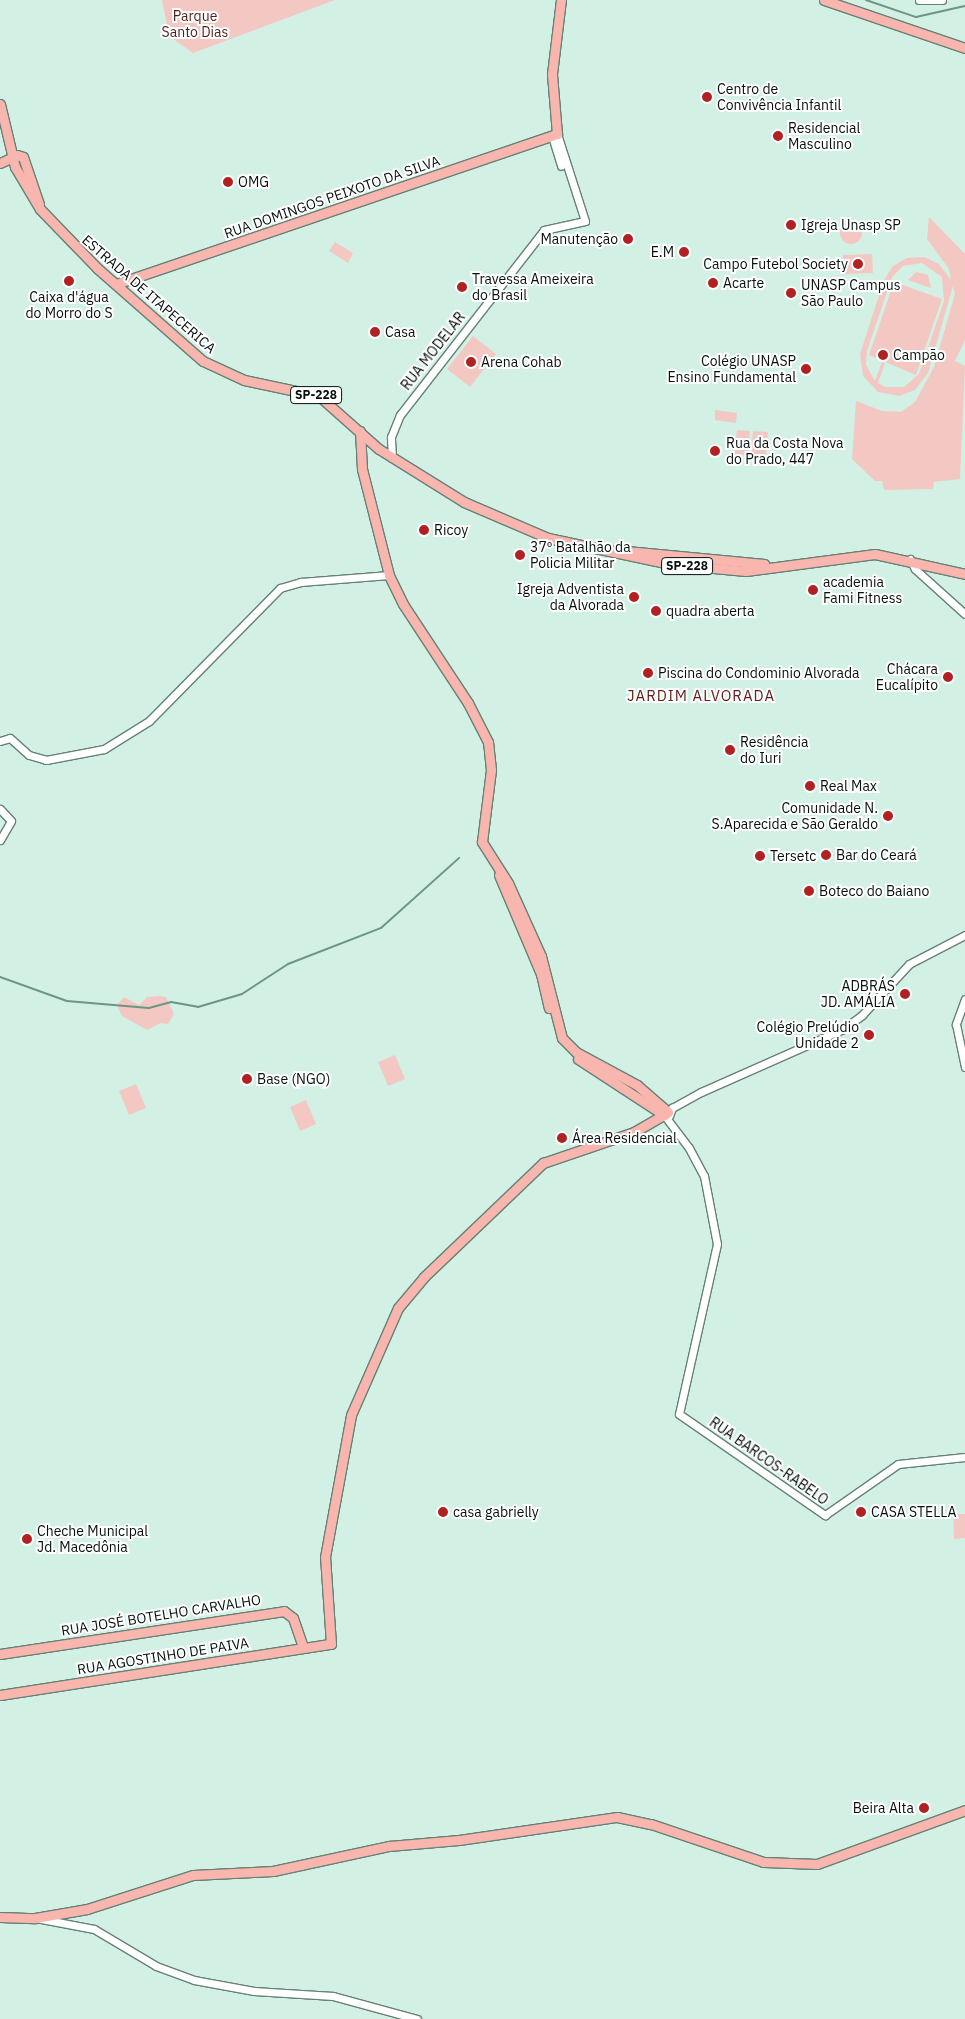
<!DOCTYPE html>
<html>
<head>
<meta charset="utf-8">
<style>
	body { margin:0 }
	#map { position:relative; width:965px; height:2019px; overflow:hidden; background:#d3f0e5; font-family:"IBM Plex Sans",sans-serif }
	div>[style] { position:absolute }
	.green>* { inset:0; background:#f3c8c3 }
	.round { border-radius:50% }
	.stream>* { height:2px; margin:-1px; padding:0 1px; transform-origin:1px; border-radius:1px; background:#6c9586 }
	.roads { filter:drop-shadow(1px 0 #668176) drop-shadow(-1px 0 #668176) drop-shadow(0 1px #668176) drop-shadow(0 -1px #668176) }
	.minor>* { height:7px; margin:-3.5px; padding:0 3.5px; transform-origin:3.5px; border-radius:3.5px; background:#fff }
	.major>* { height:9px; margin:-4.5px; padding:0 4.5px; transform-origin:4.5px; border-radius:4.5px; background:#f9b6af }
	.dots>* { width:14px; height:14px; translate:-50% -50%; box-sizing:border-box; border:2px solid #fff; border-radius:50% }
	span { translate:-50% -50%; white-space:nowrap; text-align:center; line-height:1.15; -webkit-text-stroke:4px #fff; paint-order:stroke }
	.shield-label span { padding:1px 4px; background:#fff; border:1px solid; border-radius:4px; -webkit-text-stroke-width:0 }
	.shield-label { font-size:12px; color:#06100d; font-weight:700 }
	.park-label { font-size:14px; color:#521d19 }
	.poi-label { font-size:14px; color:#06100d }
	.left { translate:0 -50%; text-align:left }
	.right { translate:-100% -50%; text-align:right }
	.street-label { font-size:14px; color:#06100d }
	.neighbourhood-label { font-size:15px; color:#65201c; letter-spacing:1px }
</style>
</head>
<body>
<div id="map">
	<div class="green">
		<i style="clip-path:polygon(162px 0,335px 0,193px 53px,169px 36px)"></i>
		<i style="clip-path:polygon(evenodd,929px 217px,965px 254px,965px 340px,955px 361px,965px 366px,960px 479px,934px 482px,933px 489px,884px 490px,882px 481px,875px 481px,852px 459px,856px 401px,882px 411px,901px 412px,915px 402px,934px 367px,955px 294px,953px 286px,928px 373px,915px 390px,899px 396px,878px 392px,863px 376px,860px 354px,884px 280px,893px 266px,907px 258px,924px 257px,939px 264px,951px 280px,949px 269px,927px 239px,929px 217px,922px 263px,942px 277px,944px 301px,919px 374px,904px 387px,885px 387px,878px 383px,885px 363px,882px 362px,875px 381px,866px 365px,867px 351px,892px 277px,903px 266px,922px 263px)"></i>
		<i class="round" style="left:840px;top:222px;width:22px;height:22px"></i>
		<i style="clip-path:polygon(335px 242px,353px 253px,348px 263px,329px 251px)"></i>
		<i style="clip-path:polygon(872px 254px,873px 273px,844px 274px,843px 255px)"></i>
		<i style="clip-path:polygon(916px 272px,928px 275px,931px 288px,908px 280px)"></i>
		<i style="clip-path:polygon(894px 282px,942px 299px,916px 375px,869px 355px)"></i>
		<i style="clip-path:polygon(473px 336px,496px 354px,470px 387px,447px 369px)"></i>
		<i style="clip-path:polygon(715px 410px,737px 413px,736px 423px,715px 420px)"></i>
		<i style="clip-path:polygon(737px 430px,750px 431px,747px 455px,734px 454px)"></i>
		<i style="clip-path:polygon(753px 431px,768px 432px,766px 455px,751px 454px)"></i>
		<i style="clip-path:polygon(159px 996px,166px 997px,174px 1014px,168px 1024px,161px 1023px,147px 1030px,122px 1016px,117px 1005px,124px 997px,139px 1005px,147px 997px)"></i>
		<i style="clip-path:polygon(395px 1055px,405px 1079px,388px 1086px,378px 1062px)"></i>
		<i style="clip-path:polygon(136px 1084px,146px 1108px,129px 1115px,119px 1091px)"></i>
		<i style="clip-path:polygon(306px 1100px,316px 1124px,300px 1131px,290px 1107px)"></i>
		<i style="clip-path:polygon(953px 1514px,965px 1514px,965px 1538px,954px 1539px)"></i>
	</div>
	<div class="stream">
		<i style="left:866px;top:0;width:53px;rotate:18.8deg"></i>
		<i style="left:916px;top:17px;width:50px;rotate:-12.7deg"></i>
		<i style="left:0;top:977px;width:71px;rotate:19.7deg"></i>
		<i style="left:67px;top:1001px;width:82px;rotate:4.9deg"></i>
		<i style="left:149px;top:1008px;width:23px;rotate:-15deg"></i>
		<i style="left:171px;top:1002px;width:27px;rotate:10deg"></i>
		<i style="left:198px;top:1007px;width:46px;rotate:-16.5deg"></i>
		<i style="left:242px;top:994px;width:55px;rotate:-33.1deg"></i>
		<i style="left:288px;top:964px;width:100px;rotate:-21.2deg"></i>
		<i style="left:381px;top:928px;width:105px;rotate:-41.9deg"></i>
	</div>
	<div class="roads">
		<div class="minor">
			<i style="left:919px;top:0;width:23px"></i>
			<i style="left:552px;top:136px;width:31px;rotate:73deg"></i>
			<i style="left:392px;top:458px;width:21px;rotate:-93deg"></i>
			<i style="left:391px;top:437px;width:24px;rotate:-68deg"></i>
			<i style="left:400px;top:415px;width:234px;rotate:-52.1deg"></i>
			<i style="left:544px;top:230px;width:42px;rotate:-12.4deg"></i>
			<i style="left:585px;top:221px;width:91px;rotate:-107.8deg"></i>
			<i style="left:910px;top:559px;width:11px;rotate:63deg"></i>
			<i style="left:915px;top:569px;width:67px;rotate:42deg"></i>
			<i style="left:0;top:741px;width:10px;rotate:-17deg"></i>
			<i style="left:10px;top:738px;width:25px;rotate:42deg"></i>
			<i style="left:29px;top:755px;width:18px;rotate:16deg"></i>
			<i style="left:46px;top:760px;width:59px;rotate:-10.7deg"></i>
			<i style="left:104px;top:749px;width:53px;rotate:-31.9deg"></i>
			<i style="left:149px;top:721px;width:187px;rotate:-45.4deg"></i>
			<i style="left:280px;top:588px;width:22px;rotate:-16deg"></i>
			<i style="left:301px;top:582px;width:88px;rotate:-4.5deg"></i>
			<i style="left:0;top:809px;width:16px;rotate:47deg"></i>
			<i style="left:11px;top:821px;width:22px;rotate:120deg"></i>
			<i style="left:965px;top:999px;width:27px;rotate:110deg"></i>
			<i style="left:956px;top:1024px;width:44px;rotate:78.2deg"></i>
			<i style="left:664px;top:1115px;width:41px;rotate:52.9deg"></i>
			<i style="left:689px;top:1148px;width:32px;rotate:62deg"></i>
			<i style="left:704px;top:1176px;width:69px;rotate:79.2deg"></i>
			<i style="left:717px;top:1244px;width:174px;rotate:102.6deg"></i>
			<i style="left:679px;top:1414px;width:178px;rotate:34.7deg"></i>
			<i style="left:825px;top:1515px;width:89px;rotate:-34.9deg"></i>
			<i style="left:898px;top:1464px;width:67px;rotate:-6deg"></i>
			<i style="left:669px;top:1116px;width:9px;rotate:-69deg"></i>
			<i style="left:672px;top:1108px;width:33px;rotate:-29deg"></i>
			<i style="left:701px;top:1092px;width:155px;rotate:-23.9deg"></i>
			<i style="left:843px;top:1029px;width:24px;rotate:-36deg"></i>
			<i style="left:862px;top:1015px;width:69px;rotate:-47.3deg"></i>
			<i style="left:909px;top:964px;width:63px;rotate:-27.4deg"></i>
			<i style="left:36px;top:1918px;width:59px;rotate:10.7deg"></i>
			<i style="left:94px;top:1929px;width:72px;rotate:30.8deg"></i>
			<i style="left:156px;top:1966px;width:40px;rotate:20.2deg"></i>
			<i style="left:194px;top:1980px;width:61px;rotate:10.4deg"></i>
			<i style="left:254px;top:1991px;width:79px;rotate:3.6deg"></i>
			<i style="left:333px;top:1996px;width:87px;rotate:15.3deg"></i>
		</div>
		<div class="major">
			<i style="left:824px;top:0;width:149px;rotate:18.8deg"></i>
			<i style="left:0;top:104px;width:65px;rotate:76.6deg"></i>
			<i style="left:15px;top:167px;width:49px;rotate:59.2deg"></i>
			<i style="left:40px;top:209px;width:82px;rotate:46deg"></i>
			<i style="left:97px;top:268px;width:141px;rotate:41.3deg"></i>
			<i style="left:203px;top:361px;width:45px;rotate:24.9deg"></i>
			<i style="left:244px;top:380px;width:77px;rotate:12deg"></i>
			<i style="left:319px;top:396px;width:80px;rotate:41.5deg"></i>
			<i style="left:379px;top:449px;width:100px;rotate:31.9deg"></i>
			<i style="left:464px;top:502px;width:91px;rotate:23.2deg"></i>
			<i style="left:548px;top:538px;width:125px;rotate:12deg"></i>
			<i style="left:670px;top:564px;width:76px;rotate:5.3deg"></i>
			<i style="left:746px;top:571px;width:130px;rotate:-7.5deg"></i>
			<i style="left:875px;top:554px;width:92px;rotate:12.5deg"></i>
			<i style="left:0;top:163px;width:19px;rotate:-25deg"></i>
			<i style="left:17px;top:155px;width:6px;rotate:18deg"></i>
			<i style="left:23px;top:157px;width:50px;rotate:71.2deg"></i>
			<i style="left:116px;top:284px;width:466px;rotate:-18.8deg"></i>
			<i style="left:557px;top:134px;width:60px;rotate:-94.8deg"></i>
			<i style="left:552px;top:74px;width:75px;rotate:-83.1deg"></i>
			<i style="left:616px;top:550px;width:149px;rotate:5.4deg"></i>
			<i style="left:499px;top:875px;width:108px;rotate:67deg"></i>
			<i style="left:541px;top:974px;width:35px;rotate:77deg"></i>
			<i style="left:578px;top:1059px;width:103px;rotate:33.1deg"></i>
			<i style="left:0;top:1654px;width:287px;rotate:-8.6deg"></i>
			<i style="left:284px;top:1611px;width:11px;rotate:38deg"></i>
			<i style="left:293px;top:1618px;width:31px;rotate:71deg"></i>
			<i style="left:0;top:1695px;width:335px;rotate:-8.8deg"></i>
			<i style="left:331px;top:1644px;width:87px;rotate:-93.9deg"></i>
			<i style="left:325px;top:1557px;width:144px;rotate:-79.6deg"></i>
			<i style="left:351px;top:1415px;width:117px;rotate:-66.3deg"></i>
			<i style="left:398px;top:1308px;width:40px;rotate:-50deg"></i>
			<i style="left:424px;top:1277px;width:165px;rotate:-43.8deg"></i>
			<i style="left:543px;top:1163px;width:96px;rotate:-18.8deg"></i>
			<i style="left:634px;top:1132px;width:39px;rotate:-30deg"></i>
			<i style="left:668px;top:1112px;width:41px;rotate:-138.9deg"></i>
			<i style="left:637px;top:1085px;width:69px;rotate:-151.6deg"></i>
			<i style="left:576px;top:1052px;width:20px;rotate:-135deg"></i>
			<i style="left:562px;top:1038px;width:85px;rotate:-104.4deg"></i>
			<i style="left:541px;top:956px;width:80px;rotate:-114.3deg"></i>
			<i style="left:508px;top:883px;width:49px;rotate:-122.4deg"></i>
			<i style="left:482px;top:842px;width:73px;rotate:-82.9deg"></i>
			<i style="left:491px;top:770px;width:28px;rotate:-96deg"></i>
			<i style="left:488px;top:742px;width:44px;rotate:-117.1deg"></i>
			<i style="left:468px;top:703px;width:118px;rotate:-123.3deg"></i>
			<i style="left:403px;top:604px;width:32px;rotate:-116deg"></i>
			<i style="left:389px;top:575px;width:109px;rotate:-104.3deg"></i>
			<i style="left:362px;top:469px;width:38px;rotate:-93deg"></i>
			<i style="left:0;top:1917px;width:35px;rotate:2deg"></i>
			<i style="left:35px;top:1918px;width:53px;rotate:-9.8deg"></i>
			<i style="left:87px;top:1909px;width:111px;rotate:-17.8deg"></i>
			<i style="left:193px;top:1875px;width:80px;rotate:-2.9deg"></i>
			<i style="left:273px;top:1871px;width:119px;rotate:-12.2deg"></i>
			<i style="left:389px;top:1846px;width:70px;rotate:-4.9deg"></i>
			<i style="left:459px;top:1840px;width:160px;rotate:-8.3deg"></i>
			<i style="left:617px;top:1817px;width:35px;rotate:12deg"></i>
			<i style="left:651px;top:1824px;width:118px;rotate:18.7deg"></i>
			<i style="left:763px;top:1862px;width:54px;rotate:2.1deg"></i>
			<i style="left:817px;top:1864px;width:158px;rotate:-20deg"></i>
		</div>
	</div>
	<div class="dots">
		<i style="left:707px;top:97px;background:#b22122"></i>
		<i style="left:778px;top:136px;background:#b22122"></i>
		<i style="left:228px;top:182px;background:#b22122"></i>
		<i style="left:791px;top:225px;background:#b22122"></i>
		<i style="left:628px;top:239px;background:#b22122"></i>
		<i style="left:684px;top:252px;background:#b22122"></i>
		<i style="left:858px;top:264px;background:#b22122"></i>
		<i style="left:69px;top:281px;background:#b22122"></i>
		<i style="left:713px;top:283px;background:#b22122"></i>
		<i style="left:462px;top:287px;background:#b22122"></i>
		<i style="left:791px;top:293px;background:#b22122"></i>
		<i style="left:375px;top:332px;background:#b22122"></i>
		<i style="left:883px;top:355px;background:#b22122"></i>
		<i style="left:471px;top:362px;background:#b22122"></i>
		<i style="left:806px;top:369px;background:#b22122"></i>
		<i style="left:715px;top:451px;background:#b22122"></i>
		<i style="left:424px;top:530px;background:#b22122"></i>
		<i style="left:520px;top:555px;background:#b22122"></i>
		<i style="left:813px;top:590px;background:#b22122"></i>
		<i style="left:634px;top:597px;background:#b22122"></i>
		<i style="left:656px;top:611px;background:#b22122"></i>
		<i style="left:648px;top:673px;background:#b22122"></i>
		<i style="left:948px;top:677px;background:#b22122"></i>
		<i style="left:730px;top:750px;background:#b22122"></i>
		<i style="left:810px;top:786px;background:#b22122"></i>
		<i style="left:888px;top:816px;background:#b22122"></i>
		<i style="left:826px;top:855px;background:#b22122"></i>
		<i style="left:760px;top:856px;background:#b22122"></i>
		<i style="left:809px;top:891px;background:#b22122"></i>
		<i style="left:905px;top:994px;background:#b22122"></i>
		<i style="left:869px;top:1035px;background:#b22122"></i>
		<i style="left:247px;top:1079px;background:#b22122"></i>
		<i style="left:562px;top:1138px;background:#b22122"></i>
		<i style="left:443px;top:1512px;background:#b22122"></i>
		<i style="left:861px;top:1512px;background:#b22122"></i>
		<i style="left:27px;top:1539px;background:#b22122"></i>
		<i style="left:924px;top:1808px;background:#b22122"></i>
	</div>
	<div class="shield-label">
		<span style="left:316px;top:395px">SP-228</span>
		<span style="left:687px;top:566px">SP-228</span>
	</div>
	<div class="park-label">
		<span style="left:195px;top:24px">Parque<br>Santo Dias</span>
	</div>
	<div class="poi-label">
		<span class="left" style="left:717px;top:97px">Centro de<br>Convivência Infantil</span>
		<span class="left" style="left:788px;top:136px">Residencial<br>Masculino</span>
		<span class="left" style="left:238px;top:182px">OMG</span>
		<span class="left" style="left:801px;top:225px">Igreja Unasp SP</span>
		<span class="right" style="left:618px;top:239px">Manutenção</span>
		<span class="right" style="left:674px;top:252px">E.M</span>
		<span class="right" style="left:848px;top:264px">Campo Futebol Society</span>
		<span class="left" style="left:472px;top:287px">Travessa Ameixeira<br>do Brasil</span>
		<span class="left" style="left:723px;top:283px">Acarte</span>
		<span class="left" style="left:801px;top:293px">UNASP Campus<br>São Paulo</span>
		<span style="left:69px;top:305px">Caixa d'água<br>do Morro do S</span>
		<span class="left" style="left:385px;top:332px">Casa</span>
		<span class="left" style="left:893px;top:355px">Campão</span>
		<span class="right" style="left:796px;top:369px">Colégio UNASP<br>Ensino Fundamental</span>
		<span class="left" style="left:481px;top:362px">Arena Cohab</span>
		<span class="left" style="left:726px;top:451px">Rua da Costa Nova<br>do Prado, 447</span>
		<span class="left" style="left:434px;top:530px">Ricoy</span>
		<span class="left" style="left:530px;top:555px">37º Batalhão da<br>Policia Militar</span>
		<span class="left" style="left:823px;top:590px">academia<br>Fami Fitness</span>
		<span class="right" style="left:624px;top:597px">Igreja Adventista<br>da Alvorada</span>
		<span class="left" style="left:666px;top:611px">quadra aberta</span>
		<span class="right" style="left:938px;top:677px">Chácara<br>Eucalípito</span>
		<span class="left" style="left:658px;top:673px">Piscina do Condominio Alvorada</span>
		<span class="left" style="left:740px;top:750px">Residência<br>do Iuri</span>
		<span class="left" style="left:820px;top:786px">Real Max</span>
		<span class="right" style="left:878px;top:816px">Comunidade N.<br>S.Aparecida e São Geraldo</span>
		<span class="left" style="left:836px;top:855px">Bar do Ceará</span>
		<span class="left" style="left:770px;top:856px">Tersetc</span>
		<span class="left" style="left:819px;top:891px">Boteco do Baiano</span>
		<span class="right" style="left:895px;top:994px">ADBRÁS<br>JD. AMÁLIA</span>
		<span class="right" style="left:859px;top:1035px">Colégio Prelúdio<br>Unidade 2</span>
		<span class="left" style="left:257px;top:1079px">Base (NGO)</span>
		<span class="left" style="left:572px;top:1138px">Área Residencial</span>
		<span class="left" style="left:453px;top:1512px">casa gabrielly</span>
		<span class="left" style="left:871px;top:1512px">CASA STELLA</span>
		<span class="left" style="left:37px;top:1539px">Cheche Municipal<br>Jd. Macedônia</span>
		<span class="right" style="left:914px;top:1808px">Beira Alta</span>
	</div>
	<div class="street-label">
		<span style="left:332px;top:197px;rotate:-19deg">RUA DOMINGOS PEIXOTO DA SILVA</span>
		<span style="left:149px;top:294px;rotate:41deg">ESTRADA DE ITAPECERICA</span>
		<span style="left:433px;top:351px;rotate:-52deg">RUA MODELAR</span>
		<span style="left:769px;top:1461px;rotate:35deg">RUA BARCOS-RABELO</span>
		<span style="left:161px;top:1615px;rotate:-9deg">RUA JOSÉ BOTELHO CARVALHO</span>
		<span style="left:163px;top:1656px;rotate:-9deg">RUA AGOSTINHO DE PAIVA</span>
	</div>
	<div class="neighbourhood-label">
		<span style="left:701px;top:696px">JARDIM ALVORADA</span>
	</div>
</div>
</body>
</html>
